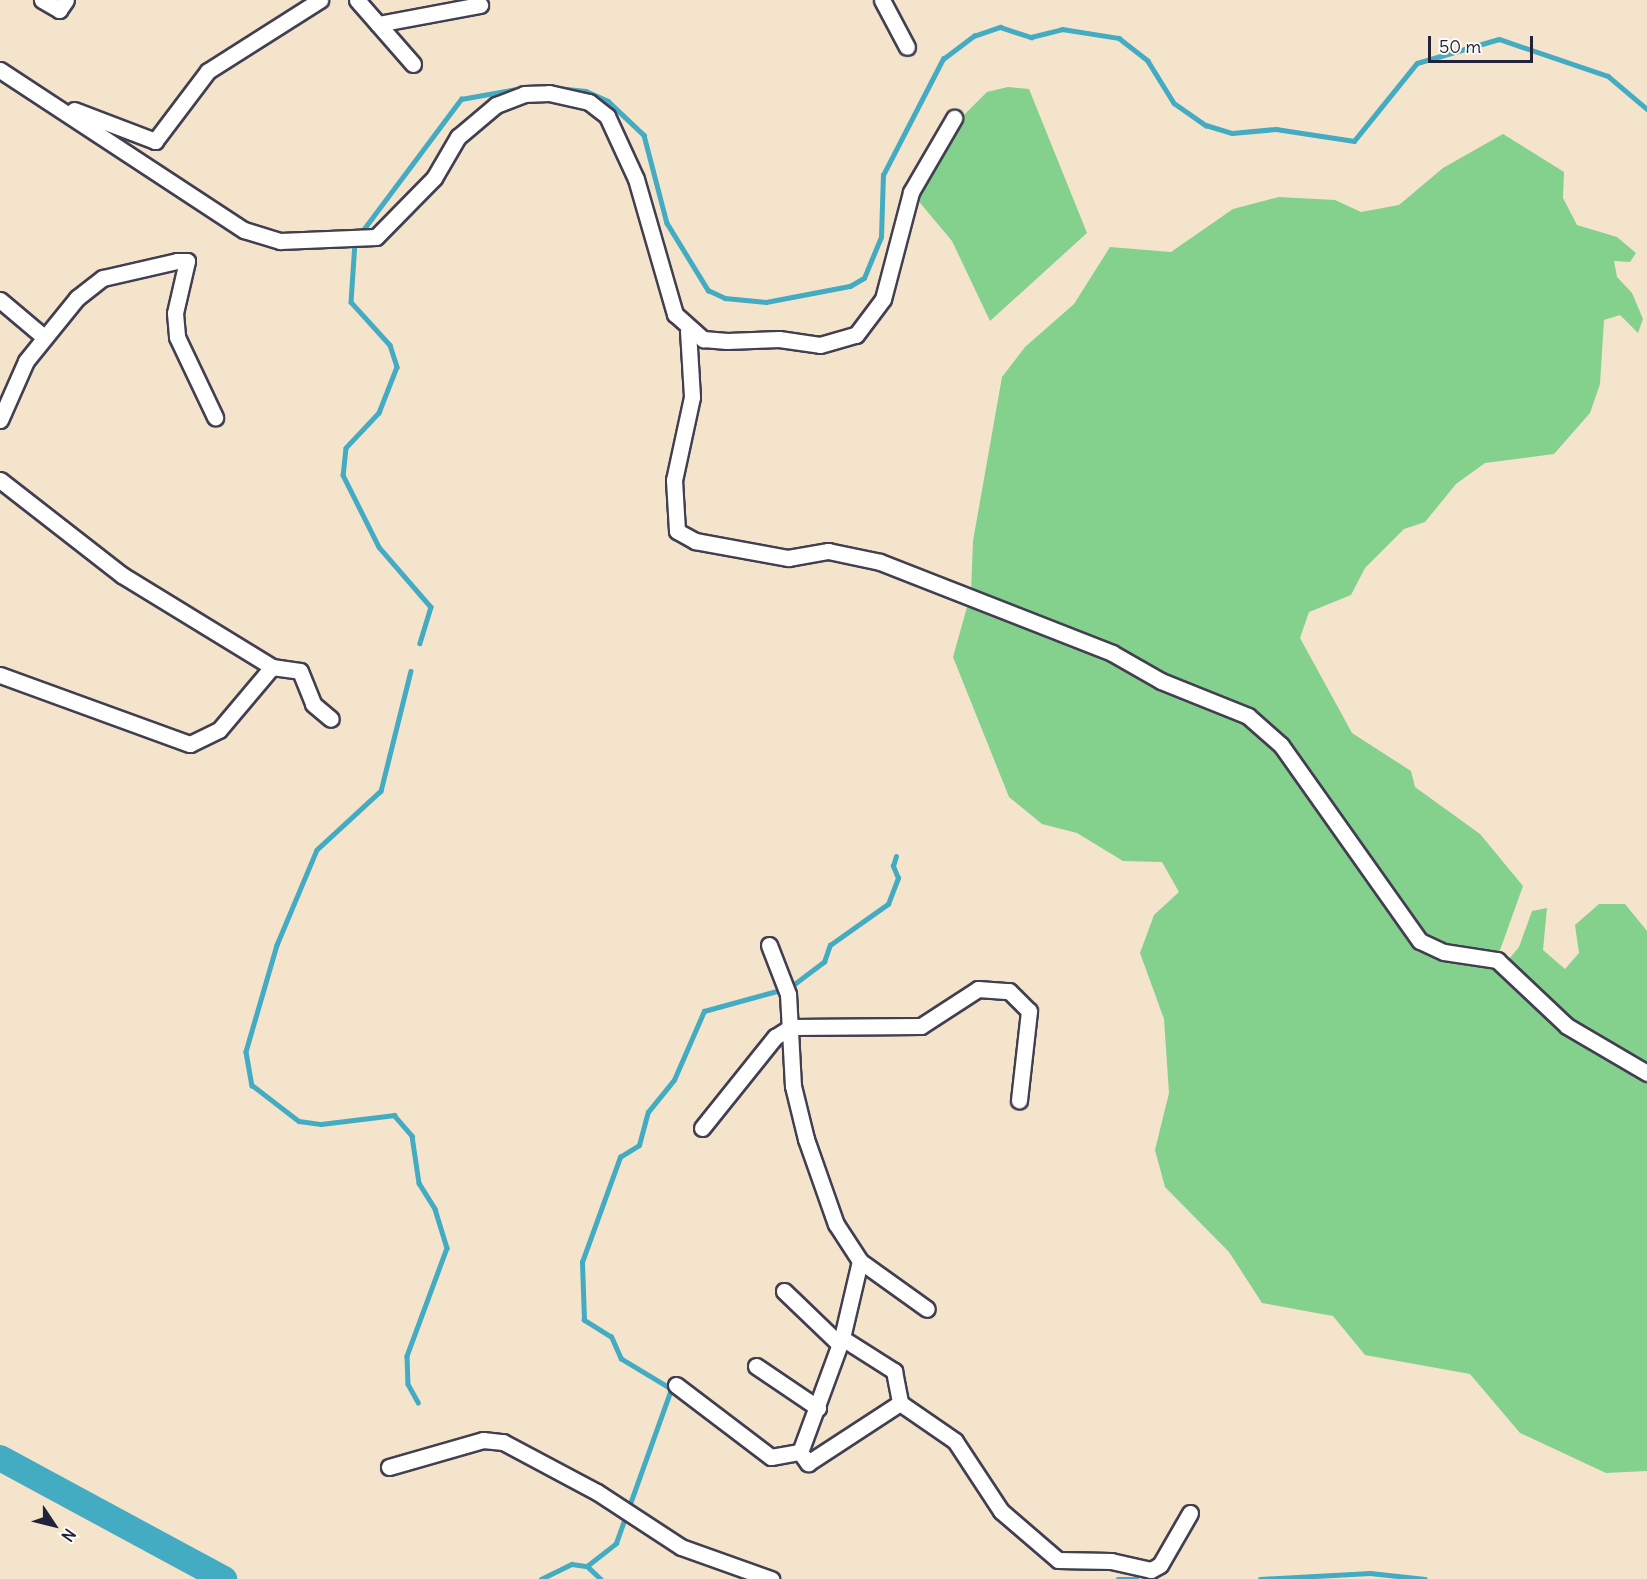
<!DOCTYPE html>
<html>
<head>
<meta charset="utf-8">
<style>
	body { margin:0 }
	#map { position:relative; width:1647px; height:1579px; overflow:hidden; background:#f5e4cc; font-family:Delius,sans-serif }
	div>[style] { position:absolute }
	.green>* { inset:0; background:#84d08d }
	.stream>* { height:4.5px; margin:-2.25px; padding:0 2.25px; transform-origin:2.25px; border-radius:2.25px; background:#43abc2 }
	.river>* { height:26px; margin:-13px; padding:0 13px; transform-origin:13px; border-radius:13px; background:#43abc2 }
	.roads { filter:drop-shadow(2px 0 #423f51) drop-shadow(-2px 0 #423f51) drop-shadow(0 2px #423f51) drop-shadow(0 -2px #423f51) }
	.street>* { height:15px; margin:-7.5px; padding:0 7.5px; transform-origin:7.5px; border-radius:7.5px; background:#fff }
	span { translate:-50% -50%; white-space:nowrap; text-align:center; line-height:1.15; -webkit-text-stroke:4.5px #fdfcf7; paint-order:stroke }
	.north { position:absolute; left:24px; top:1495px; width:60px; height:60px; -webkit-text-stroke:4px #fdfcf7; paint-order:stroke; rotate:125deg; font-size:16px; font-weight:700; line-height:24px; text-align:center; color:#22223b }
	.north::after { content:''; display:block; margin:auto; width:21px; height:27px; background:#22223b; clip-path:polygon(50% 0,100% 100%,50% 72%,0 100%) }
	.scale { position:absolute; left:1428px; top:36px; width:105px; height:27px; box-sizing:border-box; border:3px solid #22223b; border-top:0; padding-left:8px; font-size:18px; line-height:21px; white-space:nowrap; color:#22223b; -webkit-text-stroke:4px #fdfcf7; paint-order:stroke }
</style>
</head>
<body>
<div id="map">
	<div class="green">
		<i style="clip-path:polygon(1008px 87px,1029px 89px,1087px 233px,990px 321px,952px 241px,916px 198px,955px 124px,987px 92px)"></i>
		<i style="clip-path:polygon(1503px 134px,1564px 172px,1563px 198px,1577px 225px,1617px 237px,1636px 253px,1630px 262px,1614px 261px,1617px 277px,1632px 293px,1643px 319px,1638px 333px,1620px 315px,1604px 320px,1600px 384px,1590px 413px,1554px 454px,1485px 463px,1456px 484px,1425px 522px,1404px 529px,1365px 568px,1351px 595px,1309px 612px,1300px 638px,1352px 733px,1411px 771px,1415px 787px,1480px 834px,1523px 886px,1499px 953px,1444px 949px,1423px 939px,1249px 710px,1167px 681px,971px 593px,973px 541px,1002px 377px,1025px 347px,1074px 304px,1110px 247px,1171px 252px,1233px 209px,1279px 197px,1335px 200px,1361px 212px,1399px 205px,1443px 168px)"></i>
		<i style="clip-path:polygon(969px 600px,1115px 659px,1249px 721px,1276px 745px,1429px 953px,1505px 964px,1519px 947px,1532px 911px,1547px 908px,1543px 950px,1565px 969px,1579px 953px,1575px 925px,1599px 904px,1625px 904px,1647px 931px,1647px 1471px,1606px 1473px,1520px 1433px,1470px 1374px,1365px 1355px,1333px 1316px,1262px 1303px,1229px 1252px,1165px 1187px,1155px 1150px,1169px 1093px,1164px 1019px,1140px 953px,1154px 915px,1179px 892px,1162px 862px,1123px 861px,1077px 833px,1042px 824px,1009px 797px,953px 657px)"></i>
	</div>
	<div class="stream">
		<i style="left:557px;top:88px;width:29px;rotate:6deg"></i>
		<i style="left:586px;top:91px;width:24px;rotate:24deg"></i>
		<i style="left:608px;top:101px;width:50px;rotate:43.4deg"></i>
		<i style="left:644px;top:135px;width:91px;rotate:75.4deg"></i>
		<i style="left:667px;top:223px;width:79px;rotate:58.5deg"></i>
		<i style="left:708px;top:290px;width:19px;rotate:25deg"></i>
		<i style="left:725px;top:298px;width:41px;rotate:5.6deg"></i>
		<i style="left:766px;top:302px;width:86px;rotate:-10.8deg"></i>
		<i style="left:850px;top:286px;width:16px;rotate:-30deg"></i>
		<i style="left:864px;top:278px;width:44px;rotate:-67.5deg"></i>
		<i style="left:881px;top:237px;width:62px;rotate:-88.2deg"></i>
		<i style="left:883px;top:175px;width:131px;rotate:-62.7deg"></i>
		<i style="left:943px;top:59px;width:39px;rotate:-37deg"></i>
		<i style="left:974px;top:36px;width:28px;rotate:-19deg"></i>
		<i style="left:1000px;top:27px;width:33px;rotate:18deg"></i>
		<i style="left:1031px;top:37px;width:32px;rotate:-14deg"></i>
		<i style="left:1062px;top:29px;width:58px;rotate:9deg"></i>
		<i style="left:1119px;top:38px;width:37px;rotate:38deg"></i>
		<i style="left:1148px;top:61px;width:49px;rotate:58.2deg"></i>
		<i style="left:1174px;top:103px;width:39px;rotate:35deg"></i>
		<i style="left:1206px;top:125px;width:27px;rotate:17deg"></i>
		<i style="left:1232px;top:133px;width:44px;rotate:-5.2deg"></i>
		<i style="left:1276px;top:129px;width:79px;rotate:8.7deg"></i>
		<i style="left:1354px;top:141px;width:100px;rotate:-51.1deg"></i>
		<i style="left:1417px;top:63px;width:85px;rotate:-16.3deg"></i>
		<i style="left:1499px;top:39px;width:115px;rotate:18.7deg"></i>
		<i style="left:1608px;top:76px;width:51px;rotate:40.2deg"></i>
		<i style="left:360px;top:234px;width:169px;rotate:-53.2deg"></i>
		<i style="left:461px;top:99px;width:62px;rotate:-10.2deg"></i>
		<i style="left:355px;top:242px;width:60px;rotate:93.8deg"></i>
		<i style="left:351px;top:302px;width:58px;rotate:47.8deg"></i>
		<i style="left:390px;top:345px;width:23px;rotate:72deg"></i>
		<i style="left:397px;top:367px;width:49px;rotate:111.4deg"></i>
		<i style="left:379px;top:413px;width:48px;rotate:133.3deg"></i>
		<i style="left:346px;top:448px;width:27px;rotate:96deg"></i>
		<i style="left:343px;top:475px;width:80px;rotate:63.4deg"></i>
		<i style="left:379px;top:547px;width:79px;rotate:49.1deg"></i>
		<i style="left:431px;top:607px;width:38px;rotate:107deg"></i>
		<i style="left:411px;top:671px;width:124px;rotate:104deg"></i>
		<i style="left:381px;top:791px;width:87px;rotate:137.3deg"></i>
		<i style="left:317px;top:850px;width:103px;rotate:112.8deg"></i>
		<i style="left:277px;top:945px;width:111px;rotate:106.2deg"></i>
		<i style="left:246px;top:1052px;width:34px;rotate:80deg"></i>
		<i style="left:252px;top:1085px;width:59px;rotate:37.5deg"></i>
		<i style="left:299px;top:1121px;width:22px;rotate:8deg"></i>
		<i style="left:321px;top:1124px;width:74px;rotate:-7deg"></i>
		<i style="left:394px;top:1115px;width:28px;rotate:49deg"></i>
		<i style="left:412px;top:1136px;width:48px;rotate:81.5deg"></i>
		<i style="left:419px;top:1183px;width:31px;rotate:58deg"></i>
		<i style="left:435px;top:1209px;width:41px;rotate:72.9deg"></i>
		<i style="left:447px;top:1248px;width:115px;rotate:110.3deg"></i>
		<i style="left:407px;top:1356px;width:28px;rotate:88deg"></i>
		<i style="left:408px;top:1384px;width:21px;rotate:61deg"></i>
		<i style="left:793px;top:985px;width:39px;rotate:-37deg"></i>
		<i style="left:824px;top:962px;width:18px;rotate:-71deg"></i>
		<i style="left:830px;top:945px;width:71px;rotate:-35.3deg"></i>
		<i style="left:888px;top:904px;width:28px;rotate:-69deg"></i>
		<i style="left:898px;top:878px;width:13px;rotate:-113deg"></i>
		<i style="left:893px;top:866px;width:10px;rotate:-73deg"></i>
		<i style="left:587px;top:1566px;width:37px;rotate:-38deg"></i>
		<i style="left:616px;top:1543px;width:164px;rotate:-70.3deg"></i>
		<i style="left:671px;top:1389px;width:58px;rotate:-149deg"></i>
		<i style="left:621px;top:1359px;width:24px;rotate:-114deg"></i>
		<i style="left:611px;top:1337px;width:32px;rotate:-148deg"></i>
		<i style="left:584px;top:1320px;width:58px;rotate:-92deg"></i>
		<i style="left:582px;top:1262px;width:112px;rotate:-70.1deg"></i>
		<i style="left:620px;top:1157px;width:22px;rotate:-32deg"></i>
		<i style="left:639px;top:1145px;width:34px;rotate:-75deg"></i>
		<i style="left:648px;top:1112px;width:41px;rotate:-50.9deg"></i>
		<i style="left:674px;top:1080px;width:75px;rotate:-66.5deg"></i>
		<i style="left:704px;top:1011px;width:80px;rotate:-15.3deg"></i>
		<i style="left:541px;top:1579px;width:34px;rotate:-26deg"></i>
		<i style="left:572px;top:1564px;width:15px;rotate:8deg"></i>
		<i style="left:587px;top:1566px;width:19px;rotate:43deg"></i>
		<i style="left:1118px;top:1579px;width:19px"></i>
		<i style="left:1260px;top:1579px;width:110px;rotate:-3.1deg"></i>
		<i style="left:1370px;top:1573px;width:55px;rotate:6.2deg"></i>
	</div>
	<div class="river">
		<i style="left:0;top:1458px;width:255px;rotate:28.4deg"></i>
	</div>
	<div class="roads">
		<div class="street">
			<i style="left:42px;top:0;width:20px;rotate:30deg"></i>
			<i style="left:59px;top:10px;width:12px;rotate:-55deg"></i>
			<i style="left:357px;top:0;width:85px;rotate:48.8deg"></i>
			<i style="left:882px;top:0;width:53px;rotate:62deg"></i>
			<i style="left:378px;top:24px;width:104px;rotate:-10.6deg"></i>
			<i style="left:0;top:70px;width:292px;rotate:33.3deg"></i>
			<i style="left:244px;top:230px;width:38px;rotate:17deg"></i>
			<i style="left:280px;top:241px;width:96px;rotate:-2.4deg"></i>
			<i style="left:376px;top:237px;width:83px;rotate:-45.5deg"></i>
			<i style="left:434px;top:178px;width:48px;rotate:-59.7deg"></i>
			<i style="left:458px;top:137px;width:50px;rotate:-40.1deg"></i>
			<i style="left:496px;top:105px;width:30px;rotate:-21deg"></i>
			<i style="left:524px;top:94px;width:25px;rotate:-2deg"></i>
			<i style="left:549px;top:93px;width:41px;rotate:12.7deg"></i>
			<i style="left:589px;top:102px;width:23px;rotate:38deg"></i>
			<i style="left:607px;top:116px;width:69px;rotate:65.3deg"></i>
			<i style="left:636px;top:179px;width:141px;rotate:73.9deg"></i>
			<i style="left:675px;top:314px;width:38px;rotate:42deg"></i>
			<i style="left:703px;top:339px;width:24px;rotate:5deg"></i>
			<i style="left:727px;top:341px;width:52px;rotate:-2.2deg"></i>
			<i style="left:779px;top:339px;width:41px;rotate:8.3deg"></i>
			<i style="left:820px;top:345px;width:37px;rotate:-16deg"></i>
			<i style="left:856px;top:335px;width:45px;rotate:-53.1deg"></i>
			<i style="left:883px;top:299px;width:111px;rotate:-75.3deg"></i>
			<i style="left:911px;top:192px;width:86px;rotate:-59.8deg"></i>
			<i style="left:74px;top:110px;width:87px;rotate:20.9deg"></i>
			<i style="left:155px;top:141px;width:88px;rotate:-52.9deg"></i>
			<i style="left:208px;top:71px;width:133px;rotate:-32.4deg"></i>
			<i style="left:0;top:300px;width:57px;rotate:40.1deg"></i>
			<i style="left:688px;top:331px;width:66px;rotate:86.5deg"></i>
			<i style="left:692px;top:397px;width:85px;rotate:102.2deg"></i>
			<i style="left:674px;top:480px;width:51px;rotate:86.6deg"></i>
			<i style="left:677px;top:531px;width:21px;rotate:29deg"></i>
			<i style="left:695px;top:541px;width:95px;rotate:10.4deg"></i>
			<i style="left:788px;top:558px;width:41px;rotate:-9.9deg"></i>
			<i style="left:828px;top:551px;width:53px;rotate:11.9deg"></i>
			<i style="left:880px;top:562px;width:249px;rotate:21.4deg"></i>
			<i style="left:1112px;top:653px;width:56px;rotate:29.7deg"></i>
			<i style="left:1161px;top:681px;width:94px;rotate:21.9deg"></i>
			<i style="left:1248px;top:716px;width:44px;rotate:41.3deg"></i>
			<i style="left:1281px;top:745px;width:240px;rotate:54.7deg"></i>
			<i style="left:1420px;top:941px;width:26px;rotate:25deg"></i>
			<i style="left:1444px;top:952px;width:54px;rotate:8.6deg"></i>
			<i style="left:1497px;top:960px;width:96px;rotate:43.3deg"></i>
			<i style="left:1567px;top:1026px;width:93px;rotate:30.4deg"></i>
			<i style="left:0;top:420px;width:64px;rotate:-66.2deg"></i>
			<i style="left:26px;top:361px;width:81px;rotate:-51deg"></i>
			<i style="left:77px;top:298px;width:33px;rotate:-38deg"></i>
			<i style="left:103px;top:278px;width:76px;rotate:-12.9deg"></i>
			<i style="left:177px;top:261px;width:10px"></i>
			<i style="left:187px;top:261px;width:53px;rotate:103deg"></i>
			<i style="left:175px;top:313px;width:24px;rotate:85deg"></i>
			<i style="left:177px;top:337px;width:89px;rotate:64.6deg"></i>
			<i style="left:0;top:480px;width:155px;rotate:37.9deg"></i>
			<i style="left:122px;top:575px;width:176px;rotate:31.5deg"></i>
			<i style="left:272px;top:667px;width:28px;rotate:8deg"></i>
			<i style="left:300px;top:671px;width:35px;rotate:68deg"></i>
			<i style="left:313px;top:704px;width:23px;rotate:40deg"></i>
			<i style="left:0;top:675px;width:202px;rotate:20deg"></i>
			<i style="left:190px;top:744px;width:32px;rotate:-26deg"></i>
			<i style="left:219px;top:730px;width:82px;rotate:-49.9deg"></i>
			<i style="left:769px;top:945px;width:53px;rotate:68.8deg"></i>
			<i style="left:788px;top:994px;width:92px;rotate:86.9deg"></i>
			<i style="left:793px;top:1086px;width:55px;rotate:76.2deg"></i>
			<i style="left:806px;top:1139px;width:90px;rotate:70.6deg"></i>
			<i style="left:836px;top:1224px;width:44px;rotate:57deg"></i>
			<i style="left:860px;top:1261px;width:79px;rotate:103.2deg"></i>
			<i style="left:842px;top:1338px;width:121px;rotate:110.2deg"></i>
			<i style="left:800px;top:1452px;width:14px;rotate:54deg"></i>
			<i style="left:808px;top:1463px;width:110px;rotate:-33.1deg"></i>
			<i style="left:702px;top:1128px;width:117px;rotate:-51.3deg"></i>
			<i style="left:775px;top:1037px;width:19px;rotate:-32deg"></i>
			<i style="left:791px;top:1027px;width:130px;rotate:-0.4deg"></i>
			<i style="left:921px;top:1026px;width:68px;rotate:-33deg"></i>
			<i style="left:978px;top:989px;width:31px;rotate:4deg"></i>
			<i style="left:1009px;top:991px;width:28px;rotate:45deg"></i>
			<i style="left:1029px;top:1011px;width:90px;rotate:96.4deg"></i>
			<i style="left:860px;top:1261px;width:82px;rotate:35.6deg"></i>
			<i style="left:784px;top:1291px;width:76px;rotate:43.9deg"></i>
			<i style="left:842px;top:1338px;width:62px;rotate:32.4deg"></i>
			<i style="left:894px;top:1371px;width:33px;rotate:79deg"></i>
			<i style="left:900px;top:1403px;width:67px;rotate:34.6deg"></i>
			<i style="left:955px;top:1441px;width:84px;rotate:56.7deg"></i>
			<i style="left:1001px;top:1511px;width:75px;rotate:40.7deg"></i>
			<i style="left:1058px;top:1560px;width:53px;rotate:1.1deg"></i>
			<i style="left:1111px;top:1561px;width:41px;rotate:12.7deg"></i>
			<i style="left:1151px;top:1570px;width:10px;rotate:-29deg"></i>
			<i style="left:1160px;top:1565px;width:60px;rotate:-60deg"></i>
			<i style="left:756px;top:1366px;width:75px;rotate:34.1deg"></i>
			<i style="left:676px;top:1385px;width:119px;rotate:37.2deg"></i>
			<i style="left:771px;top:1457px;width:29px;rotate:-10deg"></i>
			<i style="left:389px;top:1467px;width:98px;rotate:-16deg"></i>
			<i style="left:483px;top:1440px;width:20px;rotate:6deg"></i>
			<i style="left:503px;top:1442px;width:106px;rotate:28deg"></i>
			<i style="left:597px;top:1492px;width:100px;rotate:33.2deg"></i>
			<i style="left:681px;top:1547px;width:96px;rotate:19.6deg"></i>
		</div>
	</div>
	<div class="north">N</div>
	<div class="scale">50 m</div>
</div>
</body>
</html>
